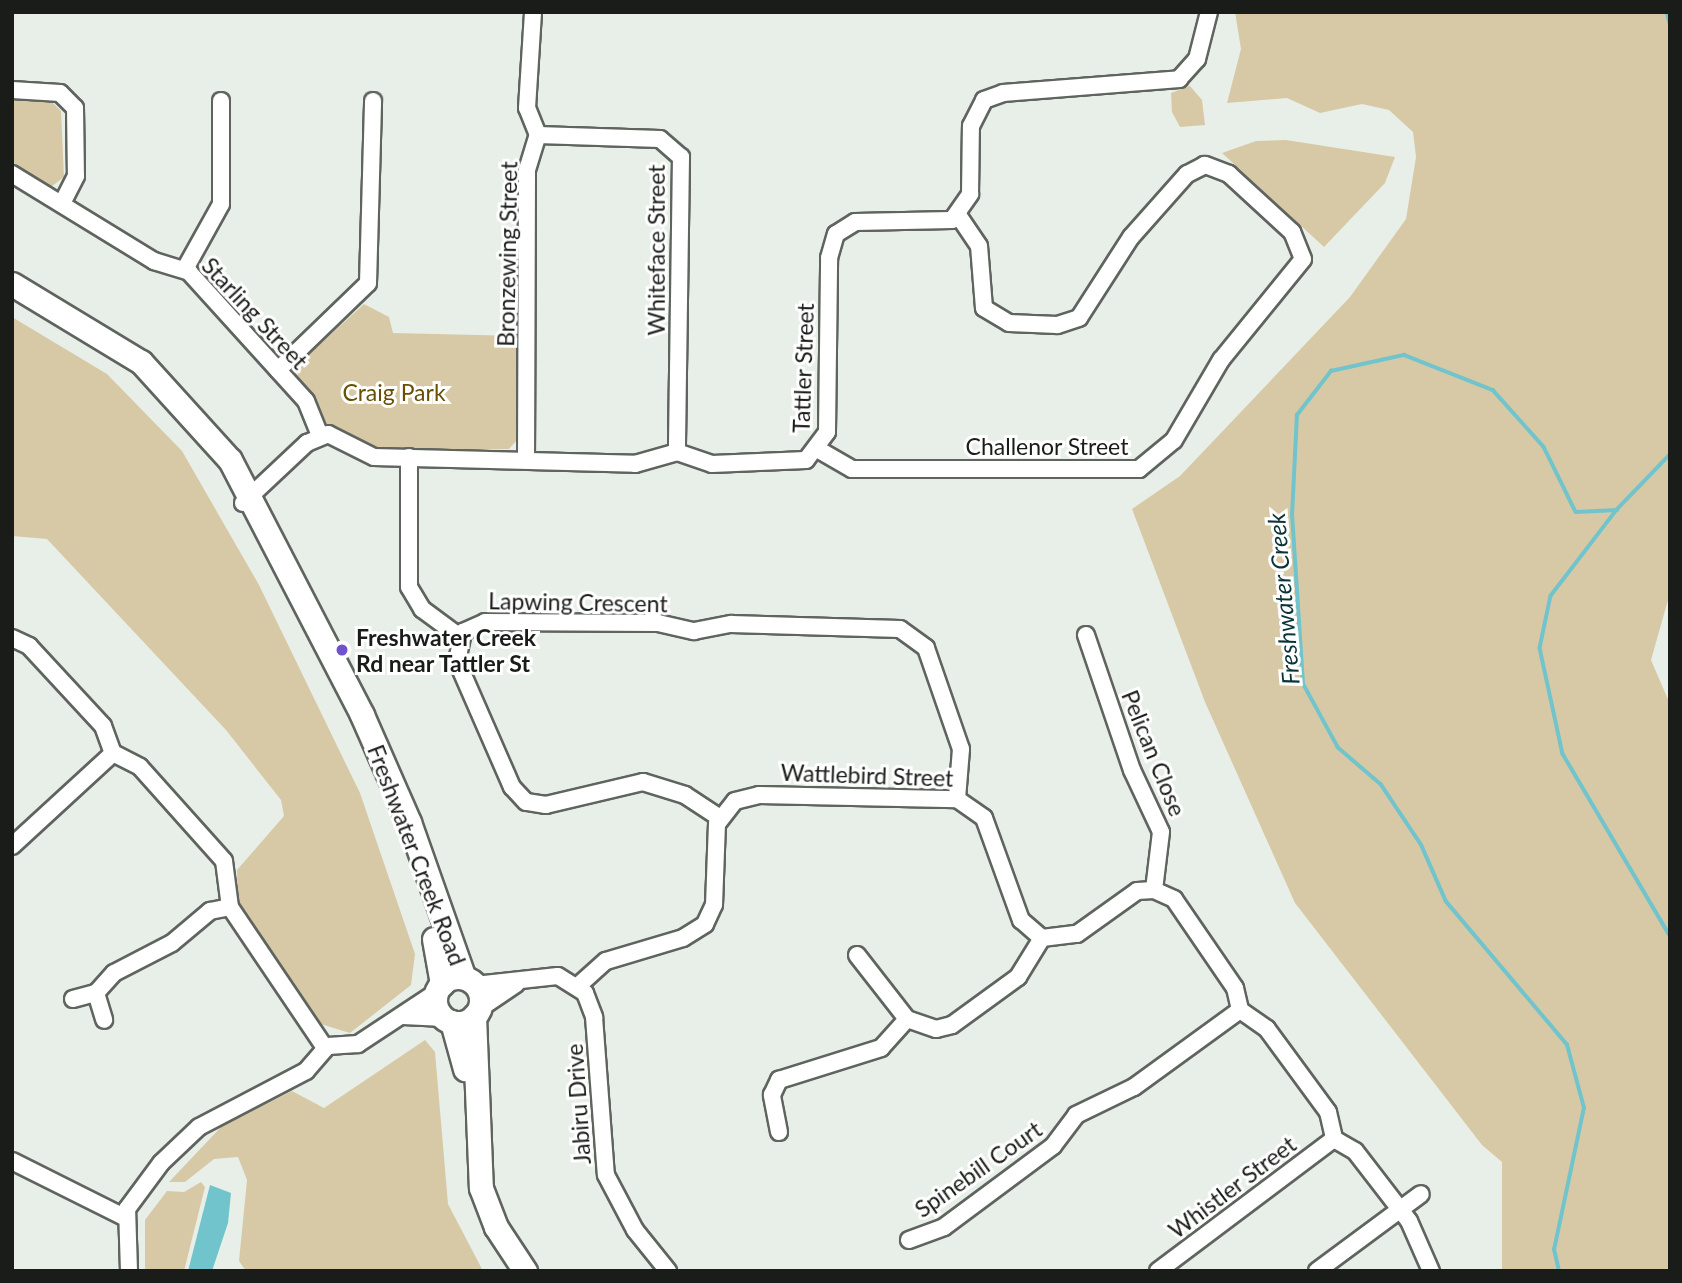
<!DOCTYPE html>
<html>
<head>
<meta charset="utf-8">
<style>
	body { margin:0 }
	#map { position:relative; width:1682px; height:1283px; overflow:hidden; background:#e8efe8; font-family:Lato,sans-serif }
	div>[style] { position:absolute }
	.green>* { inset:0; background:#d8c9a6 }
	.water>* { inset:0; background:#71c4cb }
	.stream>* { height:3.5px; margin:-1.75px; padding:0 1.75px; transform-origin:1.75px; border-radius:1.75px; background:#71c4cb }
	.roads { filter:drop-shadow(2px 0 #5f645f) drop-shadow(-2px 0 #5f645f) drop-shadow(0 2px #5f645f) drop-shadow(0 -2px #5f645f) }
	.minor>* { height:16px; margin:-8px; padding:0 8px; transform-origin:8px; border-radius:8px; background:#fff }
	.secondary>* { height:23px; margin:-11.5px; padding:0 11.5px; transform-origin:11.5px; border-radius:11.5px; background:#fff }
	.secondary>.ring { margin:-11.5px; padding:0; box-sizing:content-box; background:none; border:23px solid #fff; border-radius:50% }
	.dots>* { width:19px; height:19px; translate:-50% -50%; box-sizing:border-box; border:4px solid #fff; border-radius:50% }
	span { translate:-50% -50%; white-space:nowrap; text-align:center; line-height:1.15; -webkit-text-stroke:6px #fff; paint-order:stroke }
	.street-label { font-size:23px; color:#191c19 }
	.park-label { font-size:23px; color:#684f03 }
	.poi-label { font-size:23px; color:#191c19; font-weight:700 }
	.left { translate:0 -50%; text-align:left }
	.water-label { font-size:24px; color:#0a3437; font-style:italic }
	.frame { position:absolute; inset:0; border:14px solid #191c19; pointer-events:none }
</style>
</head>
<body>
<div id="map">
	<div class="green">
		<i style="clip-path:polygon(1235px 12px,1670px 12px,1670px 593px,1651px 660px,1670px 704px,1670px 1271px,1502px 1271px,1502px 1162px,1482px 1145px,1295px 903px,1205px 702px,1132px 509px,1180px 476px,1350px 297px,1406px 219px,1416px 157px,1413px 132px,1389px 110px,1362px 104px,1320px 113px,1287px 98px,1227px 103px,1241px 49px)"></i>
		<i style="clip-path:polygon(1190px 86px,1202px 100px,1205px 125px,1180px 127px,1172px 112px,1171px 93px)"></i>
		<i style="clip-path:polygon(12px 98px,48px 98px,61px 111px,64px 177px,48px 189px,12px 169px)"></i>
		<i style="clip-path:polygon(1286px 140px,1395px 157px,1385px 183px,1324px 247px,1222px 153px,1256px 141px)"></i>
		<i style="clip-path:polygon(364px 304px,389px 317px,393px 333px,520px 336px,517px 440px,509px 449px,364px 452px,324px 429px,296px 378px,306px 357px)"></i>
		<i style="clip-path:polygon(12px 317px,107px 374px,182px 451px,259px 585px,360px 793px,415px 954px,411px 985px,350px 1033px,314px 1022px,238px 906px,237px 870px,284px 816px,281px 800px,226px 730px,47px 539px,12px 536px)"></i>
		<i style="clip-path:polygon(425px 1040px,435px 1052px,448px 1204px,483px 1271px,246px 1271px,239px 1261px,247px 1180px,238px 1157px,214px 1159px,185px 1182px,169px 1182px,222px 1126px,292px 1091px,324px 1108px)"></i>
		<i style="clip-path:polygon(201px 1182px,205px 1187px,184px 1271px,145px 1271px,145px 1220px,167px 1191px,184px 1192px)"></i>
	</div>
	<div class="water">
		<i style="clip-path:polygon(210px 1185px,231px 1193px,228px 1223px,212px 1271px,188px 1271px)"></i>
	</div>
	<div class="stream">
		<i style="left:1667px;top:12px;width:11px;rotate:75deg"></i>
		<i style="left:1670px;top:455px;width:76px;rotate:133.9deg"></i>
		<i style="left:1617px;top:510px;width:108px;rotate:127.5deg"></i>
		<i style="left:1551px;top:596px;width:53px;rotate:101.9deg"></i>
		<i style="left:1540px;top:648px;width:108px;rotate:77.8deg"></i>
		<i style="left:1563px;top:754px;width:211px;rotate:59.5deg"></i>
		<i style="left:1559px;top:1271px;width:22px;rotate:-103deg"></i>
		<i style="left:1554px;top:1250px;width:145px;rotate:-78.1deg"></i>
		<i style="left:1584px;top:1108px;width:65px;rotate:-105.1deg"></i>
		<i style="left:1567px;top:1045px;width:187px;rotate:-130.2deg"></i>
		<i style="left:1446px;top:902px;width:62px;rotate:-113.7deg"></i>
		<i style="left:1421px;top:845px;width:72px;rotate:-123.7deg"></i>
		<i style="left:1381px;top:785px;width:57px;rotate:-139.3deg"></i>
		<i style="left:1338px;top:748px;width:73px;rotate:-118.7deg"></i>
		<i style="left:1303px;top:684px;width:168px;rotate:-93.7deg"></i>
		<i style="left:1292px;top:516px;width:101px;rotate:-87.2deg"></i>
		<i style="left:1297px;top:415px;width:56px;rotate:-52.3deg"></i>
		<i style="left:1331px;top:371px;width:75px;rotate:-12.4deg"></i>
		<i style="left:1404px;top:355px;width:96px;rotate:21.5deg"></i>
		<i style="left:1493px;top:390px;width:76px;rotate:48.2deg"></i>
		<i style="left:1544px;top:447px;width:72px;rotate:63.8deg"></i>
		<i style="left:1576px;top:512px;width:41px;rotate:-2.8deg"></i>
	</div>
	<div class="roads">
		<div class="minor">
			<i style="left:12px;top:90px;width:48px;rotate:3.6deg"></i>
			<i style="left:60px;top:93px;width:21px;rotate:45deg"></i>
			<i style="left:75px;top:108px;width:68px;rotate:89.2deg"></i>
			<i style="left:76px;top:176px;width:31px;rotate:117deg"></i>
			<i style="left:538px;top:135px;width:122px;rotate:1.9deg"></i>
			<i style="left:660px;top:139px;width:28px;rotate:41deg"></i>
			<i style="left:681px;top:157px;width:295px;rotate:90.8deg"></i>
			<i style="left:12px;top:174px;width:167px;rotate:31.5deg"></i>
			<i style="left:154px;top:261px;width:37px;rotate:17deg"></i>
			<i style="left:189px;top:272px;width:174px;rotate:47.8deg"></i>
			<i style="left:306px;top:401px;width:37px;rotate:68deg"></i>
			<i style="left:185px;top:269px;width:74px;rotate:-61deg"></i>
			<i style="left:221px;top:204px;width:103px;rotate:-90deg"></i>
			<i style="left:278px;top:370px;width:125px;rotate:-44deg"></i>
			<i style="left:368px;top:283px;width:182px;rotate:-88.4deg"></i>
			<i style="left:819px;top:450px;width:38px;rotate:30deg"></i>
			<i style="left:852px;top:469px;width:287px"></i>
			<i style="left:1139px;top:469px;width:45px;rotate:-39.6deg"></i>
			<i style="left:1174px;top:440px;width:93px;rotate:-59.6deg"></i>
			<i style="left:1221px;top:360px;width:130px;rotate:-50.9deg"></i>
			<i style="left:1303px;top:259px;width:29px;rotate:-112deg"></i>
			<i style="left:1292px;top:232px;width:86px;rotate:-137.4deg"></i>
			<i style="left:1229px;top:174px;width:26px;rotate:-159deg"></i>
			<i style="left:1205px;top:165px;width:20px;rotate:153deg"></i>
			<i style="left:1187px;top:174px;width:84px;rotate:131.6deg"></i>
			<i style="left:1131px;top:237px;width:96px;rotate:122.7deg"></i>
			<i style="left:1079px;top:318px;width:23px;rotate:162deg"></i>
			<i style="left:1057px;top:325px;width:48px;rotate:-177.6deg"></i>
			<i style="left:1009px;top:323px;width:29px;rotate:-149deg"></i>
			<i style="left:984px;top:308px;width:62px;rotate:-94.6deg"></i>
			<i style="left:979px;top:246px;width:36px;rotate:-124deg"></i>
			<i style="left:409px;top:457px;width:130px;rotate:90deg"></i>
			<i style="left:409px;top:587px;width:26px;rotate:59deg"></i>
			<i style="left:422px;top:609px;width:47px;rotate:36.4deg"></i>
			<i style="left:526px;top:460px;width:290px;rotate:-89.8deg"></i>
			<i style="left:527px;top:170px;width:37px;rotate:-73deg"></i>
			<i style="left:538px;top:135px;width:29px;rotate:-112deg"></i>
			<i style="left:527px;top:108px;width:96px;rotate:-86.4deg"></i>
			<i style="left:243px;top:503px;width:88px;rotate:-43.2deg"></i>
			<i style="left:307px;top:443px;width:23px;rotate:-23deg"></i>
			<i style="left:328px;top:434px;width:51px;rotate:26.6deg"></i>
			<i style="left:374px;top:457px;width:261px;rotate:1.5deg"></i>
			<i style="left:635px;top:464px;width:44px;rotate:-15.9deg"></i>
			<i style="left:677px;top:452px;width:37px;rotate:19deg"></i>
			<i style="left:712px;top:464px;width:94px;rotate:-2.4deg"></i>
			<i style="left:806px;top:460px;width:35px;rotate:-53deg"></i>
			<i style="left:827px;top:432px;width:174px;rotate:-89.3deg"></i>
			<i style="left:829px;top:258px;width:25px;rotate:-74deg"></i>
			<i style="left:836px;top:234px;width:22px;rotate:-32deg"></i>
			<i style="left:855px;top:222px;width:97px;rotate:-1.2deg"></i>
			<i style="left:952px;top:220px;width:32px;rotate:-55deg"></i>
			<i style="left:970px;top:194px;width:68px;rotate:-89.2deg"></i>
			<i style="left:971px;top:126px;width:29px;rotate:-63deg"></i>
			<i style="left:984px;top:100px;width:20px;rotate:-20deg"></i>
			<i style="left:1003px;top:93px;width:177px;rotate:-4.5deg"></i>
			<i style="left:1179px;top:79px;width:27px;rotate:-48deg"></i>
			<i style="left:1197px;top:59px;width:49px;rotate:-75.7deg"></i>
			<i style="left:1086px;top:635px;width:143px;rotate:71.2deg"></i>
			<i style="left:1132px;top:770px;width:68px;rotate:64.9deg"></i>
			<i style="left:1161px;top:832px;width:58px;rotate:96.9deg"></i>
			<i style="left:12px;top:638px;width:19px;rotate:25deg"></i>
			<i style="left:29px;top:646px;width:109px;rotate:47.2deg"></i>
			<i style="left:103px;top:726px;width:29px;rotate:70deg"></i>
			<i style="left:113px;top:753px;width:30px;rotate:27deg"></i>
			<i style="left:140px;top:767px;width:126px;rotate:48.2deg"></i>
			<i style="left:224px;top:861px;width:46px;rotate:82.6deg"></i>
			<i style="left:230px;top:907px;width:170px;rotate:56deg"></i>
			<i style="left:720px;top:818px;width:42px;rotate:-146.7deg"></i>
			<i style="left:685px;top:795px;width:44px;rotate:-162.8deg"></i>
			<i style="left:643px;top:782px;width:100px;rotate:166.7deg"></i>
			<i style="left:546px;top:805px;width:20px;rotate:-171deg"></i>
			<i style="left:526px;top:802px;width:21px;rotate:-133deg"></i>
			<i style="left:512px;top:787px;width:137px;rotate:-113.6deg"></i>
			<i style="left:457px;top:661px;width:30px;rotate:-78deg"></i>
			<i style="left:463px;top:632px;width:24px;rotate:-24deg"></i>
			<i style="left:485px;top:622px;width:173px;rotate:0.3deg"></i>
			<i style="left:658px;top:623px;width:37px;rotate:13deg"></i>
			<i style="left:694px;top:631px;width:38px;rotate:-11deg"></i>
			<i style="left:731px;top:624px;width:169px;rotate:1.7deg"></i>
			<i style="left:900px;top:629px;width:32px;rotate:36deg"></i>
			<i style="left:926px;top:648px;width:107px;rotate:70.9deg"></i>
			<i style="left:961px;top:749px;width:50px;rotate:94.6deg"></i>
			<i style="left:12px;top:846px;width:137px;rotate:-42.6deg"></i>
			<i style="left:857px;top:955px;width:81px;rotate:52deg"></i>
			<i style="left:907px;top:1019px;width:31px;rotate:19deg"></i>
			<i style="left:936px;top:1029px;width:16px;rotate:-14deg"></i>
			<i style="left:952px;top:1025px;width:82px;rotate:-36deg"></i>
			<i style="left:1018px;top:977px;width:46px;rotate:-58.4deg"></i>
			<i style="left:475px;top:985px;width:83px;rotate:-6.2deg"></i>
			<i style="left:558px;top:976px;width:32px;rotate:32deg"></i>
			<i style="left:585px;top:993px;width:26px;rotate:69deg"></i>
			<i style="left:594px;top:1017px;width:158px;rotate:85.7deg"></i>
			<i style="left:606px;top:1175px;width:62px;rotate:62.2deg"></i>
			<i style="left:635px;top:1230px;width:53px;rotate:51.2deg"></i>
			<i style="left:579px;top:985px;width:36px;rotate:-42deg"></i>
			<i style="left:606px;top:961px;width:80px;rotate:-16.6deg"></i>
			<i style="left:683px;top:938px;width:26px;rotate:-32deg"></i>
			<i style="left:705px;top:924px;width:21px;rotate:-65deg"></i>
			<i style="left:714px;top:905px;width:81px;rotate:-87.9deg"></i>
			<i style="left:717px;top:824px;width:29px;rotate:-52deg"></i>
			<i style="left:735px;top:801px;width:25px;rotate:-14deg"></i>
			<i style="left:759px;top:795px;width:198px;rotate:1.2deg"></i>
			<i style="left:957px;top:799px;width:33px;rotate:35deg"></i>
			<i style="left:984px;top:818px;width:109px;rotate:70.1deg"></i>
			<i style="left:1021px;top:920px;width:28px;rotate:41deg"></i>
			<i style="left:1042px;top:938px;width:35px;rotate:-7deg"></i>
			<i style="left:1077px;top:934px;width:74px;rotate:-35.6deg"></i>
			<i style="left:1137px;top:891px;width:17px;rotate:-3deg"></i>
			<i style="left:1154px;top:890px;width:22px;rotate:24deg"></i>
			<i style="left:1174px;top:899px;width:108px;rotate:55.6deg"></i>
			<i style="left:1235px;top:988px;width:23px;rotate:77deg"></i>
			<i style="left:1240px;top:1010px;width:33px;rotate:35deg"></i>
			<i style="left:1267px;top:1029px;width:103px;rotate:53.7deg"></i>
			<i style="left:1328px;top:1112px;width:28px;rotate:77deg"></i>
			<i style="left:1334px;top:1139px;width:24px;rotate:30deg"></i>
			<i style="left:1355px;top:1151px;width:88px;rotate:52.4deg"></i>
			<i style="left:1409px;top:1221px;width:55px;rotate:66.3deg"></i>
			<i style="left:96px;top:993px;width:27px;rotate:-48deg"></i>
			<i style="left:114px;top:973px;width:65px;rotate:-27.3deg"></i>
			<i style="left:172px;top:943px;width:50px;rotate:-40.1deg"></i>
			<i style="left:210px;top:911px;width:20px;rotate:-11deg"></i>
			<i style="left:73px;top:999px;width:24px;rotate:-15deg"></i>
			<i style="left:96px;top:993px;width:28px;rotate:73deg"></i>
			<i style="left:479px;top:1009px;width:45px;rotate:-34deg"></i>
			<i style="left:403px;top:1016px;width:41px;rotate:2.8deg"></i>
			<i style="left:779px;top:1132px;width:38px;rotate:-101deg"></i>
			<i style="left:772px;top:1095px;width:17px;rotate:-65deg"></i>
			<i style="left:779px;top:1080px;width:107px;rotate:-17.4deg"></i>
			<i style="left:881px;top:1048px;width:39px;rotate:-48deg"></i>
			<i style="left:12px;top:1161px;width:125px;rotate:26.6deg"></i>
			<i style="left:909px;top:1240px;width:37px;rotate:-20deg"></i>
			<i style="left:944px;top:1227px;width:136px;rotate:-36.6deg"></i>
			<i style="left:1053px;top:1146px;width:39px;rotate:-53deg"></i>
			<i style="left:1076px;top:1115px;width:64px;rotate:-25.8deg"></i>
			<i style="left:1134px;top:1087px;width:131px;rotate:-36deg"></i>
			<i style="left:129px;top:1271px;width:62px;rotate:-91.8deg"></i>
			<i style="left:127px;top:1209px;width:57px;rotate:-53.5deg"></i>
			<i style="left:161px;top:1163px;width:52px;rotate:-43.5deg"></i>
			<i style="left:199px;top:1127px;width:121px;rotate:-27.6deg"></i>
			<i style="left:306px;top:1071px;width:33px;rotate:-49deg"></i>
			<i style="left:328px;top:1046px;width:30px;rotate:-4deg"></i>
			<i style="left:358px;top:1044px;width:95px;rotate:-33.4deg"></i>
			<i style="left:1158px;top:1271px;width:220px;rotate:-36.9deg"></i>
			<i style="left:1317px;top:1271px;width:129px;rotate:-36.5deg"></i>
		</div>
		<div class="secondary">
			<i style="left:12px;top:284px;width:151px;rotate:31.2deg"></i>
			<i style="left:141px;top:362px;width:132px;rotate:47.8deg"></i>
			<i style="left:230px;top:460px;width:287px;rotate:62.6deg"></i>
			<i style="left:362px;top:715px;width:117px;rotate:66.3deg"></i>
			<i style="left:409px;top:822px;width:165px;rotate:70.6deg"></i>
			<i style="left:434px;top:939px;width:46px;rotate:79.9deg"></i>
			<i class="ring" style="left:435px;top:977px;width:23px;height:23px"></i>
			<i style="left:474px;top:1016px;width:172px;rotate:87.7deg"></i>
			<i style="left:481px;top:1188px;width:42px;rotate:69deg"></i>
			<i style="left:496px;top:1227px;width:53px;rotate:56.6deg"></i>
			<i style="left:452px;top:1022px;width:49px;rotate:74.5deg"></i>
		</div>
	</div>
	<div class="dots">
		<i style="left:342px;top:650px;background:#7053cc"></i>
	</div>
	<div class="street-label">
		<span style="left:656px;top:250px;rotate:-90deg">Whiteface Street</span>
		<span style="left:507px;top:254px;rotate:-89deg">Bronzewing Street</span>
		<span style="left:255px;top:313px;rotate:47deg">Starling Street</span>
		<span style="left:803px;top:368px;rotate:-88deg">Tattler Street</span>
		<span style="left:1047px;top:446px">Challenor Street</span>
		<span style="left:578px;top:602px;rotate:1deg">Lapwing Crescent</span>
		<span style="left:1154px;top:753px;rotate:68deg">Pelican Close</span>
		<span style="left:867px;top:775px;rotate:2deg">Wattlebird Street</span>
		<span style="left:417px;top:855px;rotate:69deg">Freshwater Creek Road</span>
		<span style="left:578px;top:1104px;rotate:-94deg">Jabiru Drive</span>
		<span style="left:978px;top:1169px;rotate:-35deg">Spinebill Court</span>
		<span style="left:1232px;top:1187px;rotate:-37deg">Whistler Street</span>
	</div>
	<div class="park-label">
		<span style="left:394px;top:392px">Craig Park</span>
	</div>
	<div class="poi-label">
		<span class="left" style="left:356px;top:650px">Freshwater Creek<br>Rd near Tattler St</span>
	</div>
	<div class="water-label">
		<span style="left:1283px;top:599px;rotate:-95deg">Freshwater Creek</span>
	</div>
	<div class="frame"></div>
</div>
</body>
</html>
